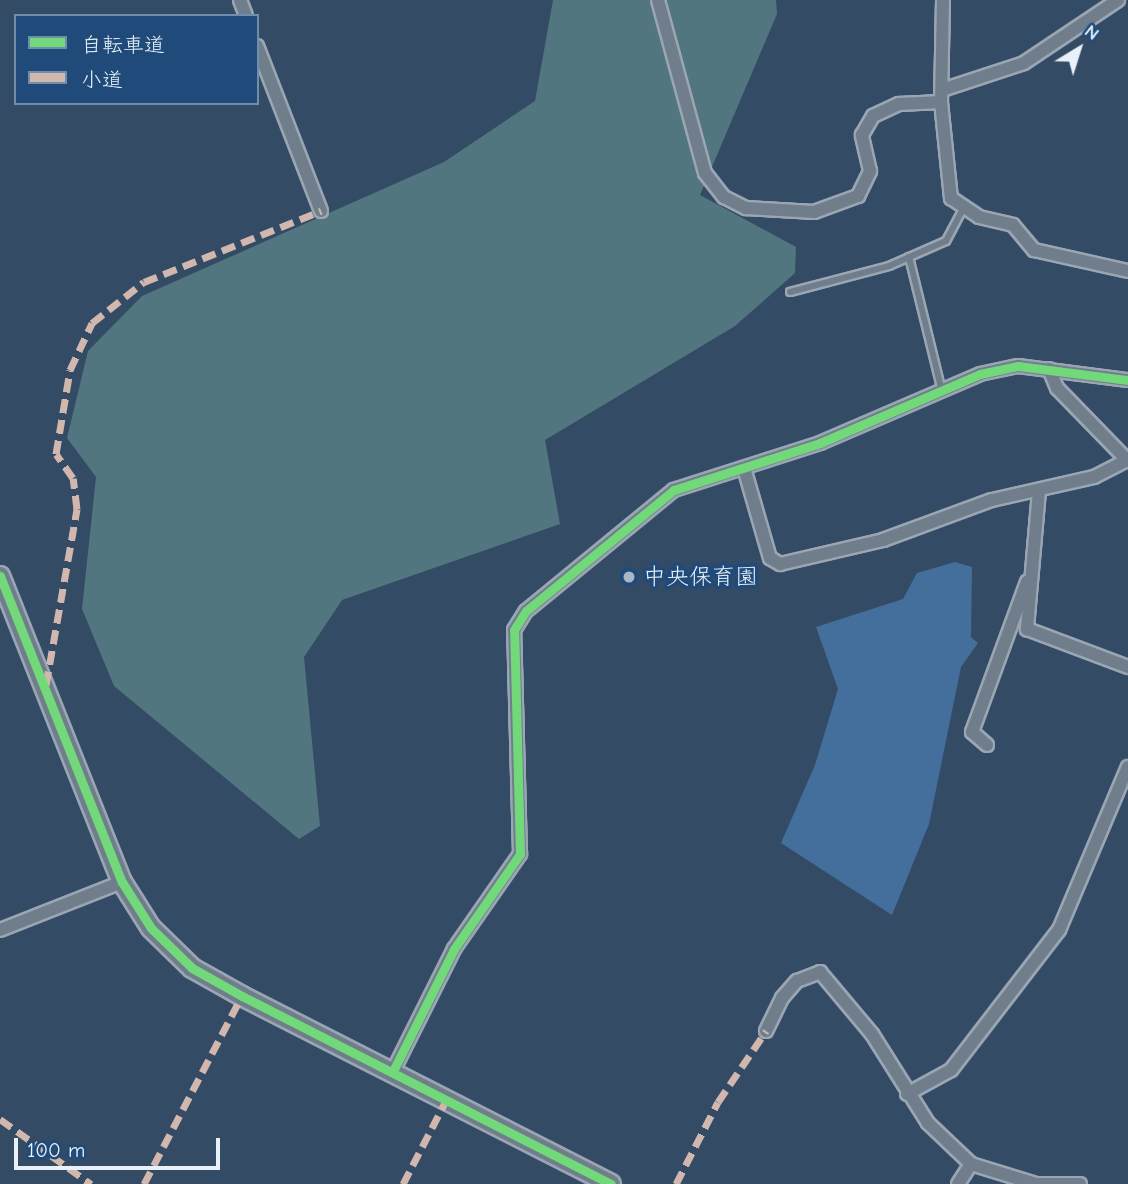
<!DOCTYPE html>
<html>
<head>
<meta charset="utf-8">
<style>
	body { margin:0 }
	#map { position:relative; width:1128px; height:1184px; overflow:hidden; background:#344b65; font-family:"Comic Neue","Klee One",sans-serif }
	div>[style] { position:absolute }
	.green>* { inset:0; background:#51767f }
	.water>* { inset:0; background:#446f9c }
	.roads { filter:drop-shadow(2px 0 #9aa6b3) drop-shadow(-2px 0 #9aa6b3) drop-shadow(0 2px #9aa6b3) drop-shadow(0 -2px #9aa6b3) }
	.lane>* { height:6px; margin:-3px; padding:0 3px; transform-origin:3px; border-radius:3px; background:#707e8c }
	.street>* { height:12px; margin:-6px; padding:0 6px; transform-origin:6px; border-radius:6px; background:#707e8c }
	.secondary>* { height:18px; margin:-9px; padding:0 9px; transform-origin:9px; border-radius:9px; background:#707e8c }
	.quiet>* { height:7px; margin-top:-3.5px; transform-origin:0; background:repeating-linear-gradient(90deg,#d1b7ad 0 14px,transparent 0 21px) }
	.cycleway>* { height:9px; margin:-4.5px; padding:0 4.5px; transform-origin:4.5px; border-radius:4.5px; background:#71d979 }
	.dots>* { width:19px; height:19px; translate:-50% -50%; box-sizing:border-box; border:4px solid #1f4a7a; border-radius:50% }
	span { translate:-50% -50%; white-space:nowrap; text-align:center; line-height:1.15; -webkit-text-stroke:7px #1f4a7a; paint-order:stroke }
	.poi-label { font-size:23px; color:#e8f1f8 }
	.left { translate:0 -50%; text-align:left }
	.legend { position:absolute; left:14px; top:14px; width:245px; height:91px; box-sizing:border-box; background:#1f4a7a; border:2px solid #6f8dac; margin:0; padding:9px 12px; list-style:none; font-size:21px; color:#e8f1f8 }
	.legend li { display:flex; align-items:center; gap:14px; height:35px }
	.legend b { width:35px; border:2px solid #6f8dac }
	.north { position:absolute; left:1044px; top:14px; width:70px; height:70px; -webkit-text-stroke:5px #1f4a7a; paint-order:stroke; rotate:38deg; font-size:19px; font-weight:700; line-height:28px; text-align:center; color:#e8f1f8 }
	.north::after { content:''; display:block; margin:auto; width:24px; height:32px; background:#e8f1f8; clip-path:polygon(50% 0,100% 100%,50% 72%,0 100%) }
	.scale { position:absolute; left:14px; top:1138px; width:206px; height:32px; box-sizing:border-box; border:4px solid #e8f1f8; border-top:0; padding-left:9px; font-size:21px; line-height:24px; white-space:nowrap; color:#e8f1f8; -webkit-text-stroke:5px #1f4a7a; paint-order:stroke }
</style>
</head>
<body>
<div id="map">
	<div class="green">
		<i style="clip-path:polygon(553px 0,776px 0,777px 14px,700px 195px,796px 247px,795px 273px,735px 326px,545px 440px,560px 524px,342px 600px,304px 657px,320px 826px,299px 839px,114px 686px,82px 609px,96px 477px,67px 438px,88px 351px,142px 296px,444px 162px,535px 101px)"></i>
	</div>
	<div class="water">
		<i style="clip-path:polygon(955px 562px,972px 567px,971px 637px,978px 643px,961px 667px,929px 824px,892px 915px,781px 843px,815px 765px,838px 689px,816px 627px,903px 599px,917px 573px)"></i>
	</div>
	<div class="roads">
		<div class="lane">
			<i style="left:909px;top:257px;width:138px;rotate:76.2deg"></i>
			<i style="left:790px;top:292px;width:102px;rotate:-14.7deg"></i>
			<i style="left:889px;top:266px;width:62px;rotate:-23.7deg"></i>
			<i style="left:946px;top:241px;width:36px;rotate:-62deg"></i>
		</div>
		<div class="street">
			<i style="left:240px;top:0;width:17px;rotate:69deg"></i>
			<i style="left:658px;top:0;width:179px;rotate:74.8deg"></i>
			<i style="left:705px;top:173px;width:31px;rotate:52deg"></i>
			<i style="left:724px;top:197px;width:25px;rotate:27deg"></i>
			<i style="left:746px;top:208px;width:68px;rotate:3.4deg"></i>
			<i style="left:814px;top:212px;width:47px;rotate:-20deg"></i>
			<i style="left:858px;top:196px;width:28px;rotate:-64deg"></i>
			<i style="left:870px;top:171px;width:37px;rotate:-103deg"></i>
			<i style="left:862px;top:135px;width:22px;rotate:-60deg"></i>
			<i style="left:873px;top:116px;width:29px;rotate:-25deg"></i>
			<i style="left:899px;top:104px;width:42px;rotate:-2.7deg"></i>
			<i style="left:943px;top:0;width:102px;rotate:91.1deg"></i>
			<i style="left:941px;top:102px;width:97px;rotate:84.1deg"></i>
			<i style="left:951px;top:198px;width:34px;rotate:34deg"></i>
			<i style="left:979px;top:217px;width:35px;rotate:13deg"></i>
			<i style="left:1013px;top:225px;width:33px;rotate:50deg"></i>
			<i style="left:1034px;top:250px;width:96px;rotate:12.6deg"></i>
			<i style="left:257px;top:46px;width:177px;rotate:68.8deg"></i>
			<i style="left:945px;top:89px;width:83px;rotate:-18.2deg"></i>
			<i style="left:1024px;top:63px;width:113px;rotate:-33.8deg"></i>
			<i style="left:1049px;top:369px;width:21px;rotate:67deg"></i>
			<i style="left:1057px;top:388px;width:102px;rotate:45.8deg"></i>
			<i style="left:744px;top:468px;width:94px;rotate:73.9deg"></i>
			<i style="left:770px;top:558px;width:12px;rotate:31deg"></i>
			<i style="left:780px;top:564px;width:106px;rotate:-13.1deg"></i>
			<i style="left:883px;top:540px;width:116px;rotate:-20.2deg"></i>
			<i style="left:992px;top:500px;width:105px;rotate:-12.7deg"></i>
			<i style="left:1094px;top:477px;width:38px;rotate:-27deg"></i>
			<i style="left:1039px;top:491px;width:139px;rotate:95deg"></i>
			<i style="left:1027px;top:629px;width:108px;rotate:20.6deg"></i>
			<i style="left:987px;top:745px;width:20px;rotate:-139deg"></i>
			<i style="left:972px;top:732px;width:160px;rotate:-69.9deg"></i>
			<i style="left:0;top:930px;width:131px;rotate:-21.5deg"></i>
			<i style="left:766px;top:1031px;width:37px;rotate:-64deg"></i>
			<i style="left:782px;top:998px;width:23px;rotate:-49deg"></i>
			<i style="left:797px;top:981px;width:25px;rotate:-21deg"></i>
			<i style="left:820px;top:972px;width:81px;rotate:50deg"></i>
			<i style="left:872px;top:1034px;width:105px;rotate:57.8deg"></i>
			<i style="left:928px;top:1123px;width:59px;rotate:43.6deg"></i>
			<i style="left:971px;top:1164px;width:68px;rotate:17.1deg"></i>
			<i style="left:1036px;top:1184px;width:44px"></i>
			<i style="left:393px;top:1071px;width:136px;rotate:-63.4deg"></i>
			<i style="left:454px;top:949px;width:116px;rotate:-55.2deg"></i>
			<i style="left:520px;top:854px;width:224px;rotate:-91.5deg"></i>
			<i style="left:514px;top:630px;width:22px;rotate:-58deg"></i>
			<i style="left:526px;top:611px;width:191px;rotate:-39.3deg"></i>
			<i style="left:674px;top:490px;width:153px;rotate:-17.8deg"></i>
			<i style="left:820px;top:443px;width:174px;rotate:-23.3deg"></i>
			<i style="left:980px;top:374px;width:39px;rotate:-12deg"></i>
			<i style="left:1018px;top:366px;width:111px;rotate:7.3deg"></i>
			<i style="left:907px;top:1094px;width:50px;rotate:-28.6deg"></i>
			<i style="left:951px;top:1070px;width:177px;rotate:-52.4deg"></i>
			<i style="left:1059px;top:930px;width:177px;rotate:-67.1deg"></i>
			<i style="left:958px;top:1184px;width:24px;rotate:-57deg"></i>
		</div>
		<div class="secondary">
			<i style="left:0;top:576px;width:329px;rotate:68.3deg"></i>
			<i style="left:122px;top:882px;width:54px;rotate:57.8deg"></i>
			<i style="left:151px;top:928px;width:57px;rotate:44.3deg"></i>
			<i style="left:192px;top:968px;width:57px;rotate:29.2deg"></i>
			<i style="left:242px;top:996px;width:414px;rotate:27deg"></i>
		</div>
	</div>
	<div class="quiet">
		<i style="left:46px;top:685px;width:179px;rotate:-80deg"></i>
		<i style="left:77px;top:509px;width:31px;rotate:-97deg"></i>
		<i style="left:73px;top:478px;width:29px;rotate:-125deg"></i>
		<i style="left:56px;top:454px;width:85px;rotate:-80.5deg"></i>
		<i style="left:70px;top:370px;width:52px;rotate:-64.9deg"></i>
		<i style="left:92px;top:323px;width:66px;rotate:-38.3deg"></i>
		<i style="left:144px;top:282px;width:191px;rotate:-21.9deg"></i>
		<i style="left:0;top:1119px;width:112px;rotate:35.5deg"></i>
		<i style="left:144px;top:1184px;width:212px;rotate:-62.5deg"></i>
		<i style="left:403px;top:1184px;width:98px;rotate:-62.7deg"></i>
		<i style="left:676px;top:1184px;width:92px;rotate:-62.9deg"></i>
		<i style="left:718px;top:1102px;width:86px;rotate:-55.9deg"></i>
	</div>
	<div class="cycleway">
		<i style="left:0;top:576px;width:329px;rotate:68.3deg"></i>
		<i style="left:122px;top:882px;width:54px;rotate:57.8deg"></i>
		<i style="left:151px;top:928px;width:57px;rotate:44.3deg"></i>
		<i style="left:192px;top:968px;width:57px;rotate:29.2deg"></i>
		<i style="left:242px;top:996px;width:414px;rotate:27deg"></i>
		<i style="left:393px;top:1071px;width:136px;rotate:-63.4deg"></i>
		<i style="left:454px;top:949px;width:116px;rotate:-55.2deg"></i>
		<i style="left:520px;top:854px;width:224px;rotate:-91.5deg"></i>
		<i style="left:514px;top:630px;width:22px;rotate:-58deg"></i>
		<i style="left:526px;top:611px;width:191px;rotate:-39.3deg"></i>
		<i style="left:674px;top:490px;width:153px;rotate:-17.8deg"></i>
		<i style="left:820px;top:443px;width:174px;rotate:-23.3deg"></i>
		<i style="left:980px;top:374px;width:39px;rotate:-12deg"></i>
		<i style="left:1018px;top:366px;width:111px;rotate:7.3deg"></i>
	</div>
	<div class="dots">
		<i style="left:629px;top:577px;background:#a9b7c5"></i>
	</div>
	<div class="poi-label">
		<span class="left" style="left:643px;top:577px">中央保育園</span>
	</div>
	<ul class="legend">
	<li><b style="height:9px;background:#71d979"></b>自転車道</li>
	<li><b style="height:9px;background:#d1b7ad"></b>小道</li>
	</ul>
	<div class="north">N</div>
	<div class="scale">100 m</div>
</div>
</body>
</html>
